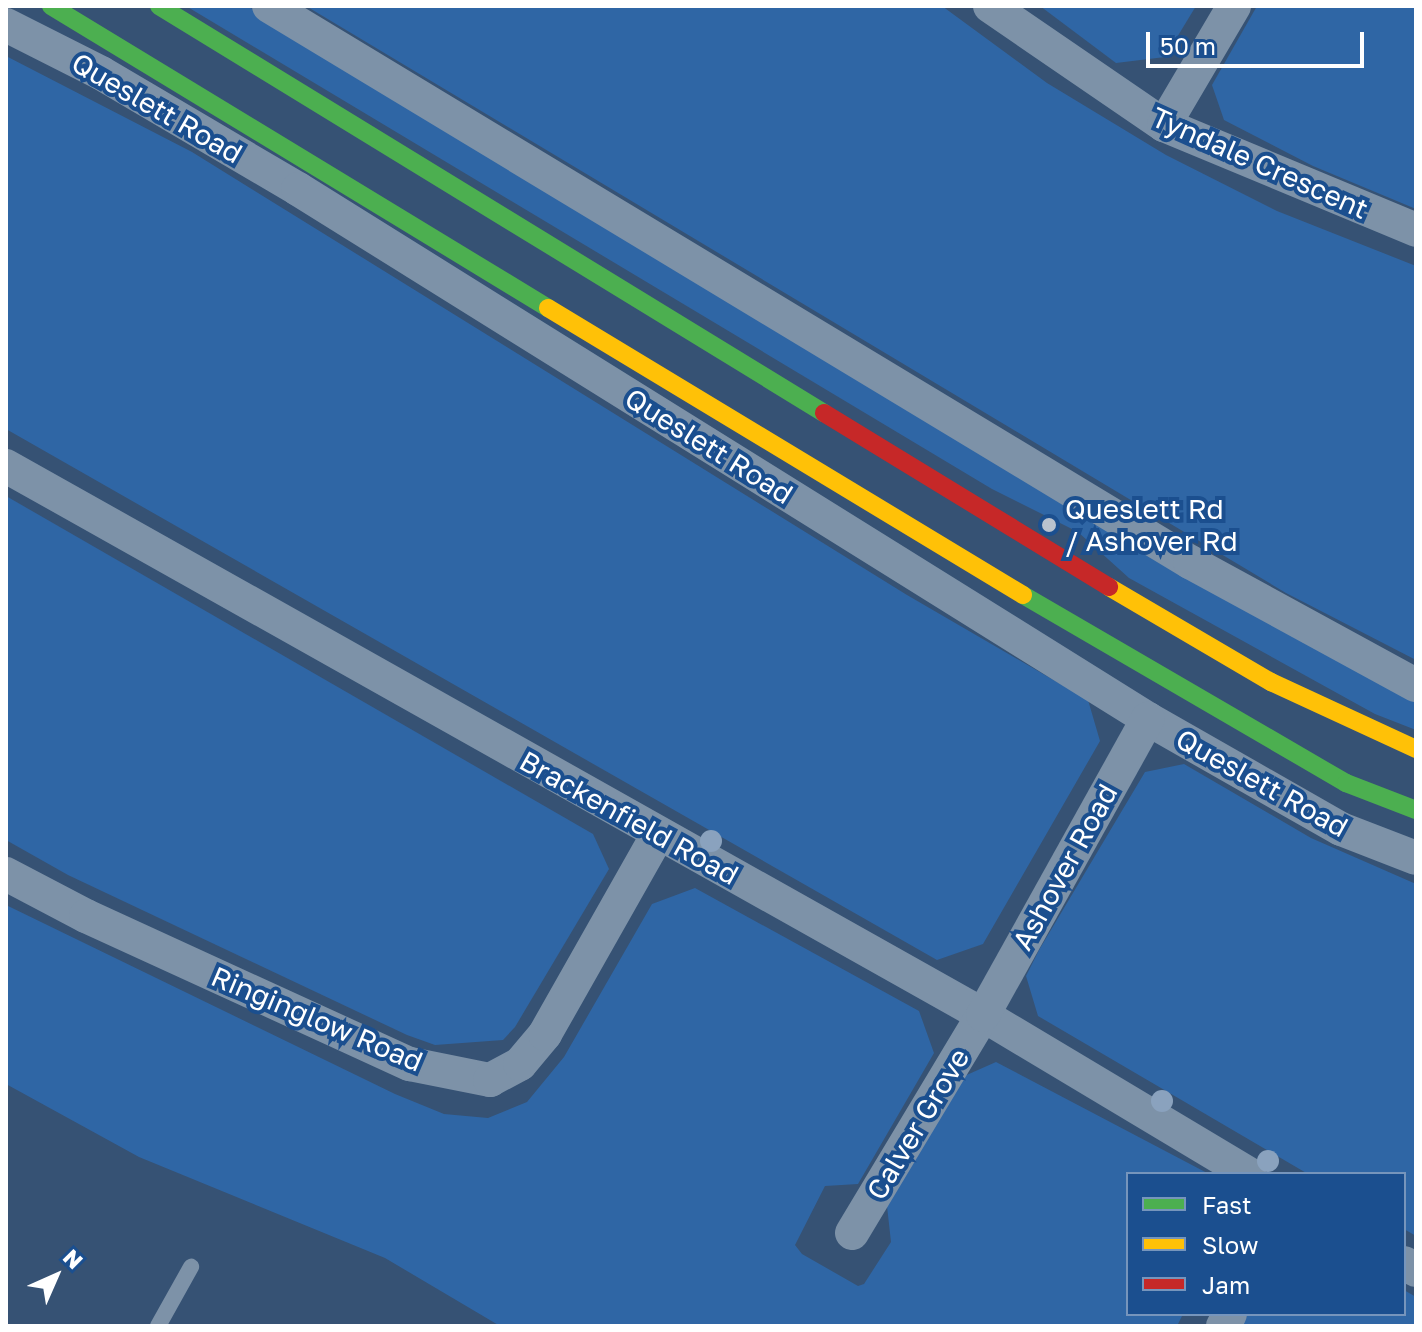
<!DOCTYPE html>
<html>
<head>
<meta charset="utf-8">
<style>
	body { margin:0 }
	#map { position:relative; width:1422px; height:1332px; overflow:hidden; background:#365274; font-family:"Golos Text",sans-serif }
	div>[style] { position:absolute }
	.green>* { inset:0; background:#2f66a5 }
	.lane>* { height:16px; margin:-8px; padding:0 8px; transform-origin:8px; border-radius:8px; background:#7d92a8 }
	.street>* { height:34px; margin:-17px; padding:0 17px; transform-origin:17px; border-radius:17px; background:#7d92a8 }
	.fast>* { height:18px; margin:-9px; padding:0 9px; transform-origin:9px; border-radius:9px; background:#4caf50 }
	.slow>* { height:18px; margin:-9px; padding:0 9px; transform-origin:9px; border-radius:9px; background:#ffc107 }
	.jam>* { height:18px; margin:-9px; padding:0 9px; transform-origin:9px; border-radius:9px; background:#c62828 }
	.trees>* { width:22px; height:22px; margin:-11px; border-radius:50%; background:#8aa2be }
	.dots>* { width:22px; height:22px; translate:-50% -50%; box-sizing:border-box; border:4px solid #1b4f8f; border-radius:50% }
	span { translate:-50% -50%; white-space:nowrap; text-align:center; line-height:1.15; -webkit-text-stroke:8px #1b4f8f; paint-order:stroke }
	.street-label { font-size:28px; color:#fff }
	.poi-label { font-size:28px; color:#fff }
	.left { translate:0 -50%; text-align:left }
	.frame { position:absolute; inset:0; border:8px solid #fff; pointer-events:none }
	.legend { position:absolute; left:1126px; top:1172px; width:280px; height:144px; box-sizing:border-box; background:#1b4f8f; border:2px solid #7695bc; margin:0; padding:10px 14px; list-style:none; font-size:24px; color:#fff }
	.legend li { display:flex; align-items:center; gap:16px; height:40px }
	.legend b { width:40px; border:2px solid #7695bc }
	.north { position:absolute; left:16px; top:1236px; width:80px; height:80px; -webkit-text-stroke:6px #1b4f8f; paint-order:stroke; rotate:45deg; font-size:22px; font-weight:700; line-height:32px; text-align:center; color:#fff }
	.north::after { content:''; display:block; margin:auto; width:28px; height:36px; background:#fff; clip-path:polygon(50% 0,100% 100%,50% 72%,0 100%) }
	.scale { position:absolute; left:1146px; top:32px; width:218px; height:36px; box-sizing:border-box; border:4px solid #fff; border-top:0; padding-left:10px; font-size:24px; line-height:28px; white-space:nowrap; color:#fff; -webkit-text-stroke:6px #1b4f8f; paint-order:stroke }
</style>
</head>
<body>
<div id="map">
	<div class="green">
		<i style="clip-path:polygon(186px 6px,247px 6px,377px 78px,1416px 696px,1416px 730px,1375px 714px,1129px 578px,1078px 532px,992px 489px)"></i>
		<i style="clip-path:polygon(306px 6px,942px 6px,1047px 83px,1166px 155px,1277px 211px,1416px 266px,1416px 660px,1286px 593px)"></i>
		<i style="clip-path:polygon(1040px 6px,1196px 6px,1165px 57px,1116px 63px)"></i>
		<i style="clip-path:polygon(1257px 6px,1416px 6px,1416px 209px,1313px 166px,1224px 120px,1212px 85px)"></i>
		<i style="clip-path:polygon(6px 56px,192px 152px,907px 595px,1088px 700px,1100px 741px,983px 944px,937px 960px,6px 429px)"></i>
		<i style="clip-path:polygon(6px 496px,593px 834px,609px 869px,515px 1027px,503px 1040px,435px 1045px,407px 1035px,68px 875px,6px 840px)"></i>
		<i style="clip-path:polygon(1184px 764px,1311px 838px,1416px 884px,1416px 1236px,1404px 1229px,1404px 1174px,1308px 1174px,1038px 1016px,1026px 976px,1039px 950px,1145px 772px)"></i>
		<i style="clip-path:polygon(695px 888px,919px 1011px,934px 1053px,858px 1184px,825px 1186px,795px 1245px,802px 1254px,858px 1286px,864px 1284px,891px 1242px,886px 1197px,953px 1081px,996px 1062px,1209px 1174px,1128px 1174px,1128px 1314px,1183px 1314px,1177px 1326px,500px 1326px,385px 1258px,139px 1157px,6px 1084px,6px 905px,395px 1094px,444px 1114px,488px 1118px,527px 1102px,564px 1057px,652px 904px)"></i>
		<i style="clip-path:polygon(1404px 1290px,1416px 1297px,1416px 1326px,1241px 1326px,1248px 1314px,1404px 1314px)"></i>
	</div>
	<div class="lane">
		<i style="left:158px;top:1326px;width:68px;rotate:-60.8deg"></i>
	</div>
	<div class="street">
		<i style="left:269px;top:6px;width:1076px;rotate:31.12deg"></i>
		<i style="left:1190px;top:562px;width:257px;rotate:28.6deg"></i>
		<i style="left:990px;top:6px;width:211px;rotate:34.4deg"></i>
		<i style="left:1164px;top:125px;width:273px;rotate:22.6deg"></i>
		<i style="left:6px;top:25px;width:106px;rotate:26.8deg"></i>
		<i style="left:101px;top:73px;width:229px;rotate:30.5deg"></i>
		<i style="left:298px;top:189px;width:1002px;rotate:31.94deg"></i>
		<i style="left:1148px;top:719px;width:222px;rotate:29.7deg"></i>
		<i style="left:1341px;top:829px;width:80px;rotate:21.1deg"></i>
		<i style="left:1164px;top:125px;width:138px;rotate:-59.5deg"></i>
		<i style="left:6px;top:466px;width:1121px;rotate:29.33deg"></i>
		<i style="left:983px;top:1015px;width:310px;rotate:30.9deg"></i>
		<i style="left:6px;top:874px;width:90px;rotate:27.7deg"></i>
		<i style="left:86px;top:916px;width:356px;rotate:24.6deg"></i>
		<i style="left:410px;top:1064px;width:82px;rotate:11.3deg"></i>
		<i style="left:490px;top:1080px;width:34px;rotate:-28deg"></i>
		<i style="left:520px;top:1064px;width:39px;rotate:-50deg"></i>
		<i style="left:545px;top:1034px;width:230px;rotate:-60.5deg"></i>
		<i style="left:852px;top:1233px;width:254px;rotate:-59deg"></i>
		<i style="left:983px;top:1015px;width:339px;rotate:-60.9deg"></i>
		<i style="left:1404px;top:1263px;width:14px;rotate:30deg"></i>
		<i style="left:1223px;top:1326px;width:14px;rotate:-60deg"></i>
	</div>
	<div class="fast">
		<i style="left:51px;top:6px;width:582px;rotate:31.28deg"></i>
		<i style="left:159px;top:6px;width:780px;rotate:31.47deg"></i>
		<i style="left:1023px;top:595px;width:374px;rotate:30.2deg"></i>
		<i style="left:1346px;top:783px;width:75px;rotate:21.1deg"></i>
	</div>
	<div class="slow">
		<i style="left:548px;top:308px;width:555px;rotate:31.14deg"></i>
		<i style="left:1109px;top:587px;width:188px;rotate:30.4deg"></i>
		<i style="left:1271px;top:682px;width:160px;rotate:24.8deg"></i>
	</div>
	<div class="jam">
		<i style="left:824px;top:413px;width:334px;rotate:31.4deg"></i>
	</div>
	<div class="trees">
		<i style="left:711px;top:841px"></i>
		<i style="left:1162px;top:1101px"></i>
		<i style="left:1268px;top:1161px"></i>
	</div>
	<div class="dots">
		<i style="left:1049px;top:525px;background:#b9c2ce"></i>
	</div>
	<div class="street-label">
		<span style="left:157px;top:108px;rotate:30deg">Queslett Road</span>
		<span style="left:1260px;top:163px;rotate:24deg">Tyndale Crescent</span>
		<span style="left:709px;top:446px;rotate:32deg">Queslett Road</span>
		<span style="left:1262px;top:783px;rotate:29deg">Queslett Road</span>
		<span style="left:629px;top:818px;rotate:29deg">Brackenfield Road</span>
		<span style="left:1065px;top:867px;rotate:-61deg">Ashover Road</span>
		<span style="left:317px;top:1019px;rotate:23deg">Ringinglow Road</span>
		<span style="left:918px;top:1124px;rotate:-59deg">Calver Grove</span>
	</div>
	<div class="poi-label">
		<span class="left" style="left:1065px;top:525px">Queslett Rd<br>/ Ashover Rd</span>
	</div>
	<div class="frame"></div>
	<ul class="legend">
	<li><b style="height:10px;background:#4caf50"></b>Fast</li>
	<li><b style="height:10px;background:#ffc107"></b>Slow</li>
	<li><b style="height:10px;background:#c62828"></b>Jam</li>
	</ul>
	<div class="north">N</div>
	<div class="scale">50 m</div>
</div>
</body>
</html>
